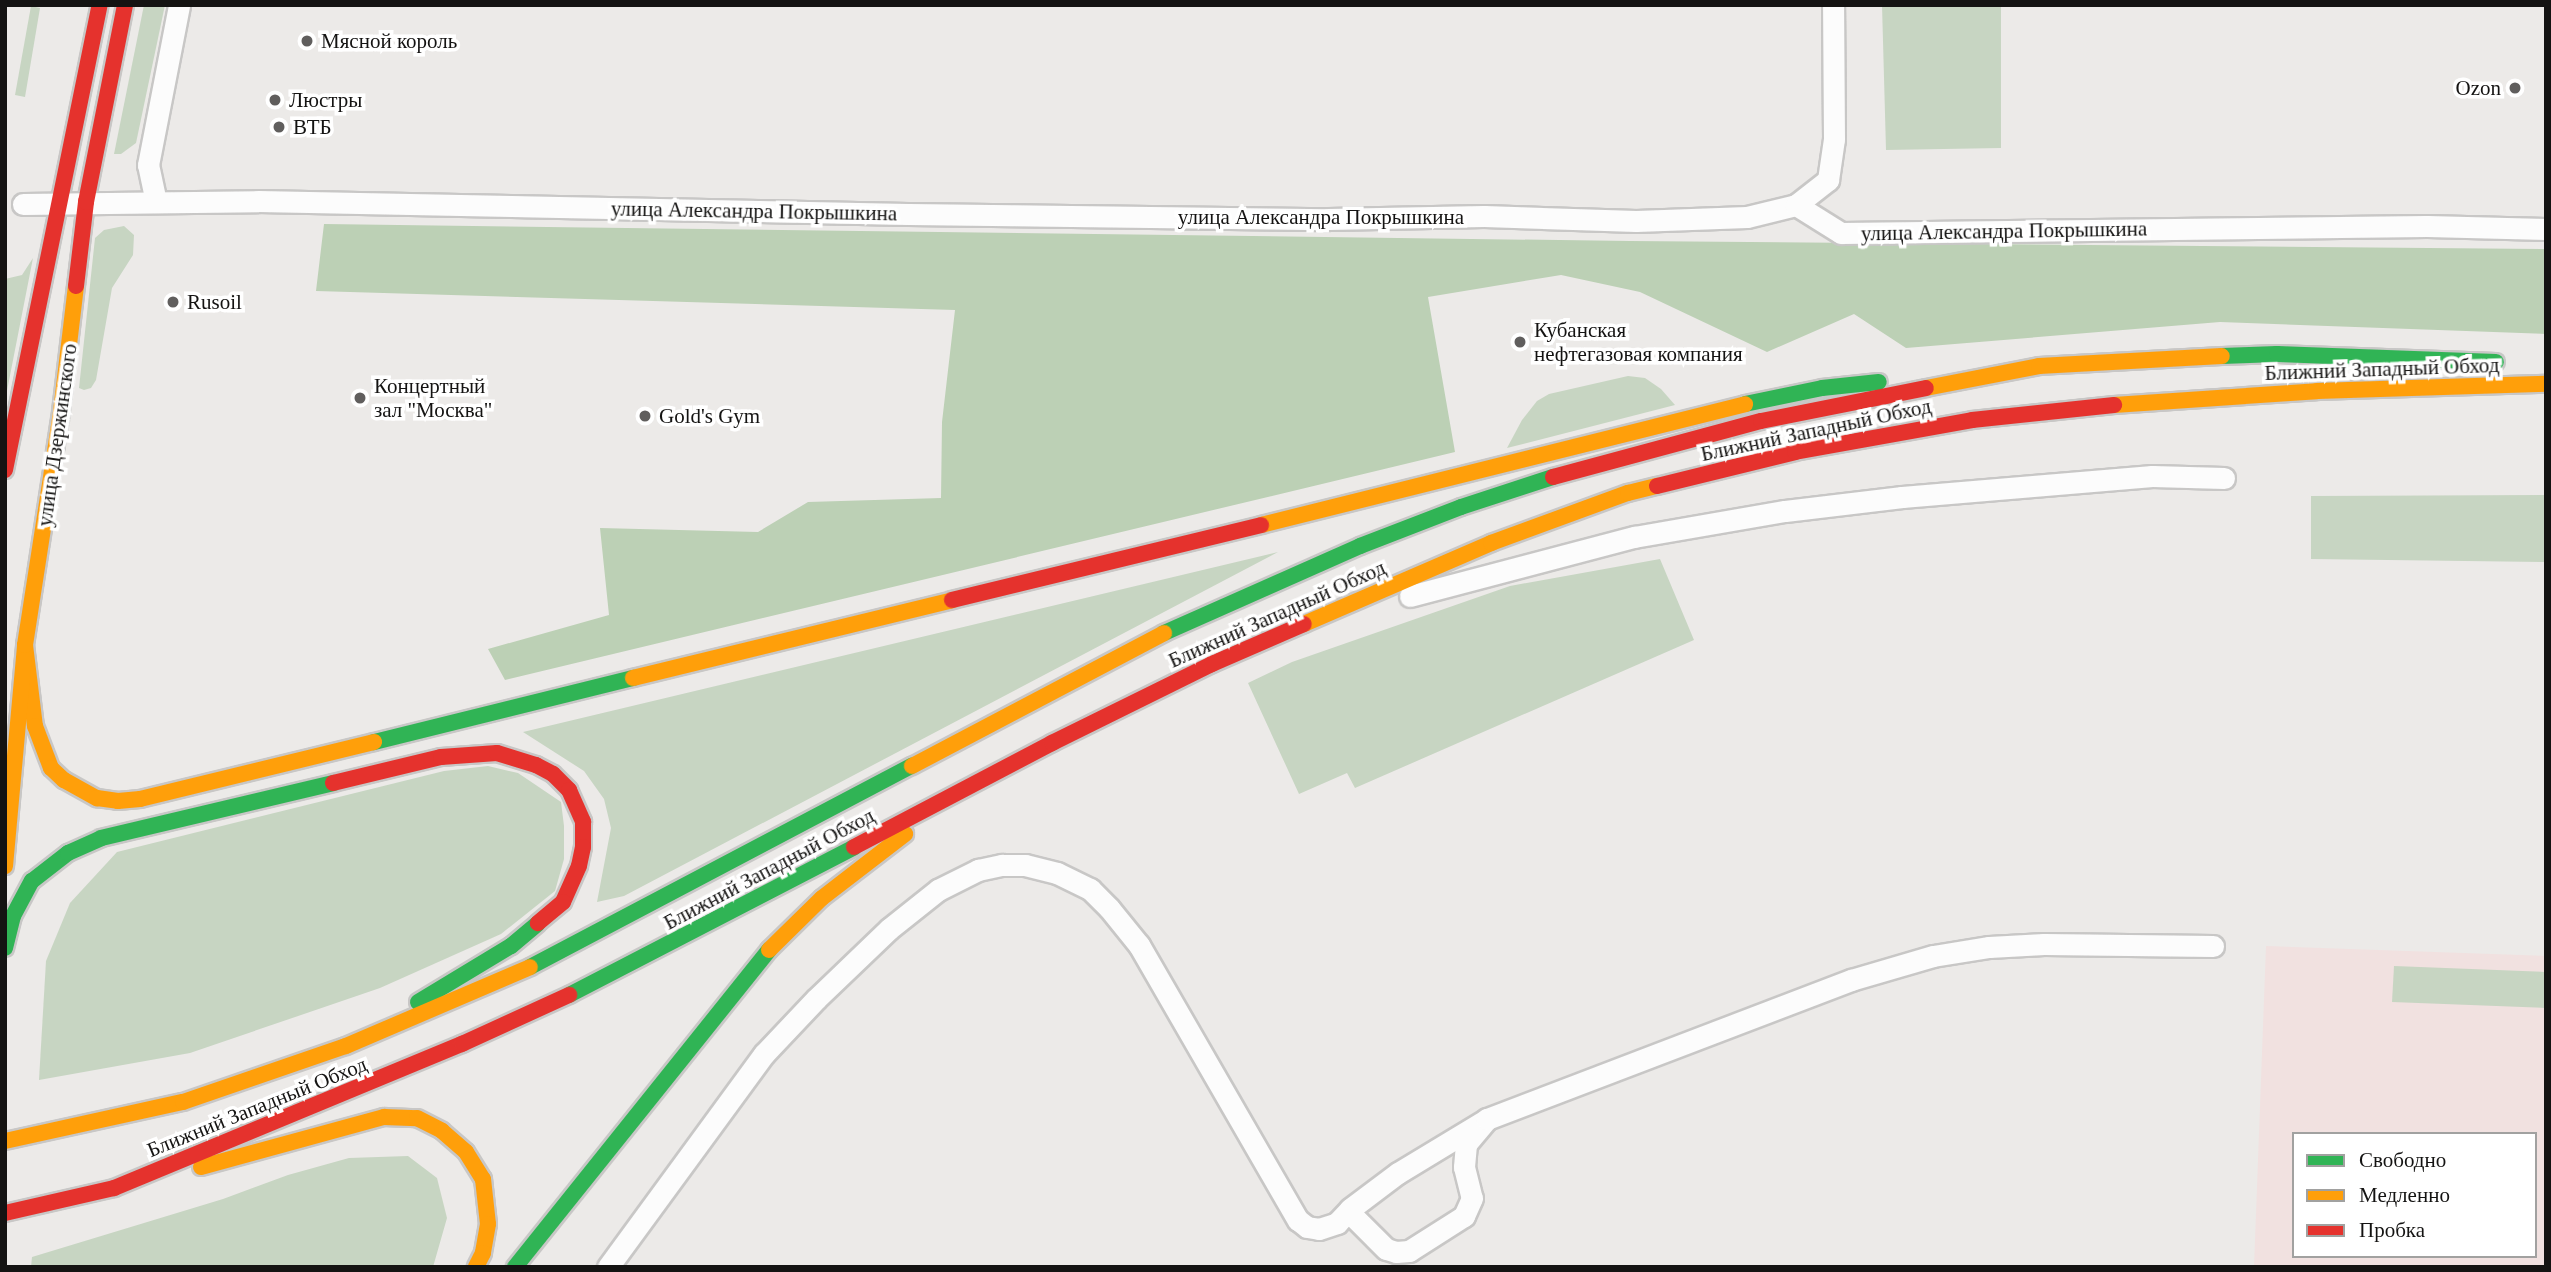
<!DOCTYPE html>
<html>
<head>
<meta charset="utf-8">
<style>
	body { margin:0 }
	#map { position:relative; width:2551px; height:1272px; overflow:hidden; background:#eceae8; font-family:"Times New Roman",serif }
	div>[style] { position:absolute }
	.commercial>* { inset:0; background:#f1e1e0 }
	.green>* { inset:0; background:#c7d5c2 }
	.forest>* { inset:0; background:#bcd0b5 }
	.roads { filter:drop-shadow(2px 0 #c8c7c6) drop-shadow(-2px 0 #c8c7c6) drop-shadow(0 2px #c8c7c6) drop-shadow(0 -2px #c8c7c6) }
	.street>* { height:21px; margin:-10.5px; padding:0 10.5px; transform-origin:10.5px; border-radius:10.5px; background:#fcfcfc }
	.fast>* { height:16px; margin:-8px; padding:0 8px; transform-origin:8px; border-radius:8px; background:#30b455 }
	.slow>* { height:16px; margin:-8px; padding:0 8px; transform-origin:8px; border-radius:8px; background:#ff9f0a }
	.jam>* { height:16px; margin:-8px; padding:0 8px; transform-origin:8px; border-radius:8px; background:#e5322d }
	.dots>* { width:19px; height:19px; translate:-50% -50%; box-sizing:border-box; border:4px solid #fff; border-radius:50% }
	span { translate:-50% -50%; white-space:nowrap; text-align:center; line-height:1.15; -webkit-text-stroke:7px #fff; paint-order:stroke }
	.poi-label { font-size:21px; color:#141312 }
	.left { translate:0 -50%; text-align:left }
	.right { translate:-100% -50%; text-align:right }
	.street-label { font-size:21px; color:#141312 }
	.frame { position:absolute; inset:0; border:7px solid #141312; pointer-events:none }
	.legend { position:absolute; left:2292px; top:1132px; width:245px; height:126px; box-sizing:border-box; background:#fff; border:2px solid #a1a1a0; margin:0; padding:9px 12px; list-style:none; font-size:21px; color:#141312 }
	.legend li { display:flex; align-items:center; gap:14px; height:35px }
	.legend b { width:35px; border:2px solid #a1a1a0 }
</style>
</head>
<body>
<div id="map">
	<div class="commercial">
		<i style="clip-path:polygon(evenodd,2266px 946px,2546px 956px,2546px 1267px,2254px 1267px,2266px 946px,2294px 1134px,2535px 1134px,2535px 1256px,2294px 1256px,2294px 1134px)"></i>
	</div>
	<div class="green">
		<i style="clip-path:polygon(144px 5px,165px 5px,136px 143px,121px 154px,114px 154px)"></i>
		<i style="clip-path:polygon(1882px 5px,2001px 5px,2001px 148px,1886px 150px)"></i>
		<i style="clip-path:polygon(31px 6px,40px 8px,25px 97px,15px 95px)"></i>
		<i style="clip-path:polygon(124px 226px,134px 235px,133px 255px,112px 288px,96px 380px,91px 388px,84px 390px,79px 388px,95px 238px,104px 230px)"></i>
		<i style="clip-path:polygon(33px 258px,5px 401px,5px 279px,22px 275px)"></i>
		<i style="clip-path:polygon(1628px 376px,1645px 378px,1661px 389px,1675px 405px,1507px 448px,1522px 420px,1537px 401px,1549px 394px)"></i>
		<i style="clip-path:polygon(2546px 495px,2546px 562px,2311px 559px,2311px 496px)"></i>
		<i style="clip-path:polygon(1278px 552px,624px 896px,597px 902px,611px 828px,604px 799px,584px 771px,523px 732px)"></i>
		<i style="clip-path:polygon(1660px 559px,1694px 640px,1355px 788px,1347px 773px,1299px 794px,1248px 683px,1292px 662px,1510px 586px)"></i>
		<i style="clip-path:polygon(488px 766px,518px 773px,561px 802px,564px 826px,564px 859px,555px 891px,501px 934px,380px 988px,190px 1053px,39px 1080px,46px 961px,70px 903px,117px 852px,444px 771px)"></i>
		<i style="clip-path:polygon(2394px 966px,2546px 972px,2546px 1008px,2392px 1002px)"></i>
		<i style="clip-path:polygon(408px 1156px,437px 1178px,447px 1218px,433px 1267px,31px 1267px,32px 1257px,223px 1199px,288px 1175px,349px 1158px)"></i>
	</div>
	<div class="forest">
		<i style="clip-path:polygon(324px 224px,1630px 241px,2546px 249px,2546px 334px,2220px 322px,1906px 348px,1854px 314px,1767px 352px,1640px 292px,1561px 275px,1428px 297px,1455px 452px,505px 680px,488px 649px,609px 615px,600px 528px,758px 532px,808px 502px,941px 498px,942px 422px,955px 310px,316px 291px)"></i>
	</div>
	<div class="roads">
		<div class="street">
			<i style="left:156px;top:202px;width:38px;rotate:-102deg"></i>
			<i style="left:148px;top:165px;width:163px;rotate:-79deg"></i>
			<i style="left:23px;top:204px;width:235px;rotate:-0.7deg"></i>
			<i style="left:258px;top:201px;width:650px;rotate:1.15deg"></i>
			<i style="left:908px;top:214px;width:420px;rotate:0.7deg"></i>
			<i style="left:1328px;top:219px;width:156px;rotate:-1.1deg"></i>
			<i style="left:1484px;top:216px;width:152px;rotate:1.9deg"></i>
			<i style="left:1636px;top:221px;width:111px;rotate:-2.1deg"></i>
			<i style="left:1747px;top:217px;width:50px;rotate:-13.8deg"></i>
			<i style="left:1796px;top:205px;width:53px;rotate:31.9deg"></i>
			<i style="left:1841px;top:233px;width:586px;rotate:-0.68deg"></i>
			<i style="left:2427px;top:226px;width:119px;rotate:1.4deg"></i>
			<i style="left:1796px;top:205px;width:41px;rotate:-38deg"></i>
			<i style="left:1828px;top:180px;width:41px;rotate:-81.7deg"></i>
			<i style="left:1834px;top:139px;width:134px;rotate:-90.4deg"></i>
			<i style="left:1410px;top:596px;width:232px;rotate:-14.8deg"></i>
			<i style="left:1634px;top:537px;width:153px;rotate:-9.8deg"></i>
			<i style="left:1785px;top:511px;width:118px;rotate:-6.8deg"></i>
			<i style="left:1902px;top:497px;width:251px;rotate:-4.8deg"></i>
			<i style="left:2152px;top:476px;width:72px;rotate:1.6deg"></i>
			<i style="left:1487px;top:1119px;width:33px;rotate:130deg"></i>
			<i style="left:1466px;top:1144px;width:23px;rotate:95deg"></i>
			<i style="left:1464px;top:1167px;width:32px;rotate:76deg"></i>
			<i style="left:1472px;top:1198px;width:20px;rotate:114deg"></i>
			<i style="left:1464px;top:1216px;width:65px;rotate:147.5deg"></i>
			<i style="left:1409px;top:1251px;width:13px;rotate:176deg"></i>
			<i style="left:1396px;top:1252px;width:10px;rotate:-163deg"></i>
			<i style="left:1386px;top:1249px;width:48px;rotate:-135deg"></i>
			<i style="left:1352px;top:1215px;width:6px;rotate:-108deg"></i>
			<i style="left:1350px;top:1209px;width:60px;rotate:-36.9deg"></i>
			<i style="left:1398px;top:1173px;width:104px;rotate:-31.2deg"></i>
			<i style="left:1487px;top:1119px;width:390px;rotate:-20.9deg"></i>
			<i style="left:1851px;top:980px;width:85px;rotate:-16.3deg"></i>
			<i style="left:1933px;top:956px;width:57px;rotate:-9.1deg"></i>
			<i style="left:1989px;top:947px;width:55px;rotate:-3.1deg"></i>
			<i style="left:2044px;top:944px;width:169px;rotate:0.7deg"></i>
			<i style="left:608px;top:1267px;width:264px;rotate:-53.8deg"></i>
			<i style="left:764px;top:1054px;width:76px;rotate:-46.6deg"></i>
			<i style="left:816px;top:999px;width:101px;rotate:-43.8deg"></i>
			<i style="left:889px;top:929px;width:63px;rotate:-38.5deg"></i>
			<i style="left:938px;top:890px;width:45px;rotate:-26.6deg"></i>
			<i style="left:978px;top:870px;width:25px;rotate:-12deg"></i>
			<i style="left:1002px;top:865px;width:23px"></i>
			<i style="left:1025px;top:865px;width:33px;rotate:14deg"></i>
			<i style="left:1057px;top:873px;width:37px;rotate:26deg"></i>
			<i style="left:1090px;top:889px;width:27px;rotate:45deg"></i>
			<i style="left:1109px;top:908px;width:48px;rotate:51deg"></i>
			<i style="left:1139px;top:945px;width:318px;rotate:60deg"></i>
			<i style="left:1298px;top:1220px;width:11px;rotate:38deg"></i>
			<i style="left:1307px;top:1227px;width:12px;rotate:9deg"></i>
			<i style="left:1319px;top:1229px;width:19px;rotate:-18deg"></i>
			<i style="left:1337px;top:1223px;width:19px;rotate:-47deg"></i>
		</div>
		<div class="fast">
			<i style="left:2222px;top:356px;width:55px;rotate:-2.1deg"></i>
			<i style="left:2277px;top:354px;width:219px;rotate:2.1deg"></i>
			<i style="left:1745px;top:404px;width:79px;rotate:-11.7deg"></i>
			<i style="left:1822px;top:388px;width:57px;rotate:-6deg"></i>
			<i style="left:1164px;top:633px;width:214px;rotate:-23.9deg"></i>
			<i style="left:1360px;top:546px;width:108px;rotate:-21.1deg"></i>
			<i style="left:1461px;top:507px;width:97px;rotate:-18.1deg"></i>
			<i style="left:374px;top:742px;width:267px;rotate:-13.9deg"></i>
			<i style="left:5px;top:948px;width:33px;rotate:-76deg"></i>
			<i style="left:13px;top:916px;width:40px;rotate:-62deg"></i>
			<i style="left:32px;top:881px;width:46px;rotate:-37.9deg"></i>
			<i style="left:68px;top:853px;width:36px;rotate:-24deg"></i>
			<i style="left:101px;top:838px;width:238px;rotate:-13.3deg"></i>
			<i style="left:530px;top:967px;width:432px;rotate:-27.8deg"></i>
			<i style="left:569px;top:995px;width:321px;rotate:-27.4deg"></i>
			<i style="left:418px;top:1002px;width:109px;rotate:-31.1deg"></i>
			<i style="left:511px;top:946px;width:35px;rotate:-40deg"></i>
			<i style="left:515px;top:1267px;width:406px;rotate:-51.3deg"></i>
		</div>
		<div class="slow">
			<i style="left:1926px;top:388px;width:115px;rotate:-11deg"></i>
			<i style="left:2039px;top:366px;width:183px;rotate:-3.1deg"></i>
			<i style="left:2114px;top:405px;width:203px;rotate:-3.9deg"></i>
			<i style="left:2317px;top:391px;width:229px;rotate:-1.8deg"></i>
			<i style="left:1261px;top:525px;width:499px;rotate:-14deg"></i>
			<i style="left:1304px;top:624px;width:204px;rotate:-23.4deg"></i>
			<i style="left:1491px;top:543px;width:146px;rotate:-20.1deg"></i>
			<i style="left:1628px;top:493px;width:30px;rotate:-14deg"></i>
			<i style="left:25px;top:645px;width:82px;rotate:83deg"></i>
			<i style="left:35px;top:726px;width:45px;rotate:69.1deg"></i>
			<i style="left:51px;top:768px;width:18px;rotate:43deg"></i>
			<i style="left:64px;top:780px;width:38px;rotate:29deg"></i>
			<i style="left:97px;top:798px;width:21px;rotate:8deg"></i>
			<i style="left:118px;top:801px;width:22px;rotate:-5deg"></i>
			<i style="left:140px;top:799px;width:241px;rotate:-13.7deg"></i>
			<i style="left:633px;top:678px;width:328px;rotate:-13.7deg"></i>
			<i style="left:912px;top:766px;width:285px;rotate:-27.8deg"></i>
			<i style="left:5px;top:866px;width:222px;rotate:-84.8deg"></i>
			<i style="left:25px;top:645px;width:228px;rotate:-81.2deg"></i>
			<i style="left:60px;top:420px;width:135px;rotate:-83.2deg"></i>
			<i style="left:769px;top:950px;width:74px;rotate:-44.5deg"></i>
			<i style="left:822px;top:898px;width:105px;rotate:-37.6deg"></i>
			<i style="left:5px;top:1141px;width:182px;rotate:-12.4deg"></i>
			<i style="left:183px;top:1102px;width:172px;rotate:-19deg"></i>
			<i style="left:346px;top:1046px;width:200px;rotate:-23.2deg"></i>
			<i style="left:201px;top:1167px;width:190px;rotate:-15.3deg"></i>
			<i style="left:384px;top:1117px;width:33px;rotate:2deg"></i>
			<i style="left:417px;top:1118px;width:28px;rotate:27deg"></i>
			<i style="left:442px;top:1131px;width:32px;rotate:41deg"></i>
			<i style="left:466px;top:1152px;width:32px;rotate:58deg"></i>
			<i style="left:483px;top:1179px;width:45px;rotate:83.7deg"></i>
			<i style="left:488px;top:1224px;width:29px;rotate:100deg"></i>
			<i style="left:483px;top:1253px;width:16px;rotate:117deg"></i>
		</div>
		<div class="jam">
			<i style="left:76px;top:286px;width:85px;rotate:-83.2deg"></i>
			<i style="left:86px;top:202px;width:201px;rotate:-78.8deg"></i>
			<i style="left:5px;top:470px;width:475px;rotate:-78.5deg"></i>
			<i style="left:1553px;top:477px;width:215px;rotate:-15.1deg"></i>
			<i style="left:1761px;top:421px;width:168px;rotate:-11.3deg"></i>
			<i style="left:1657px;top:486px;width:142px;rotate:-13.8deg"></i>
			<i style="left:1795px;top:452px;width:180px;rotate:-10.2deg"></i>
			<i style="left:1972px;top:420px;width:143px;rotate:-6deg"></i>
			<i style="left:952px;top:600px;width:318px;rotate:-13.6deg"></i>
			<i style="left:333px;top:783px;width:111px;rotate:-13.5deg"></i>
			<i style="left:441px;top:757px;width:56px;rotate:-4.1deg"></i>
			<i style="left:497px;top:753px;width:41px;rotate:17.1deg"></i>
			<i style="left:536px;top:765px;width:19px;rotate:28deg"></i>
			<i style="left:553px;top:774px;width:23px;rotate:45deg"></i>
			<i style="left:569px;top:790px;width:35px;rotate:66deg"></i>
			<i style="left:583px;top:822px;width:25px;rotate:90deg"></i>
			<i style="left:583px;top:847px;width:19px;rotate:102deg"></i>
			<i style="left:579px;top:866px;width:39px;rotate:114deg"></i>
			<i style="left:563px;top:902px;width:33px;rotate:140deg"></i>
			<i style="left:854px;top:847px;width:224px;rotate:-27.7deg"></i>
			<i style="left:1052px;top:743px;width:178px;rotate:-26.3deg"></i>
			<i style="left:1212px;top:664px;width:100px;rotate:-23.5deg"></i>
			<i style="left:5px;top:1213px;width:112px;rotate:-12.9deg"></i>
			<i style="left:114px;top:1188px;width:377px;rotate:-22.5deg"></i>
			<i style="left:462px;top:1044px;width:118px;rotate:-24.6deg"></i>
		</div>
	</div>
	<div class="dots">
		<i style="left:307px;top:41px;background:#605e5d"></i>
		<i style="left:2515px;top:88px;background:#605e5d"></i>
		<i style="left:275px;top:100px;background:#605e5d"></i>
		<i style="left:279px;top:127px;background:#605e5d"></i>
		<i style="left:173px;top:302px;background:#605e5d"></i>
		<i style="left:1520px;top:342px;background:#605e5d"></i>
		<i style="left:360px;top:398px;background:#605e5d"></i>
		<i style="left:645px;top:416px;background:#605e5d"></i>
	</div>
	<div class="poi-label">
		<span class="left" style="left:321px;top:41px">Мясной король</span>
		<span class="right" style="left:2501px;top:88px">Ozon</span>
		<span class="left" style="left:289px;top:100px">Люстры</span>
		<span class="left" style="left:293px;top:127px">ВТБ</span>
		<span class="left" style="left:187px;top:302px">Rusoil</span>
		<span class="left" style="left:1534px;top:342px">Кубанская<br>нефтегазовая компания</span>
		<span class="left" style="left:374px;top:398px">Концертный<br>зал "Москва"</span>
		<span class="left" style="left:659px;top:416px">Gold's Gym</span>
	</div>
	<div class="street-label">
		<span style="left:754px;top:211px;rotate:1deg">улица Александра Покрышкина</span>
		<span style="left:1321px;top:217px">улица Александра Покрышкина</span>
		<span style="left:2004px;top:231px;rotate:-1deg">улица Александра Покрышкина</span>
		<span style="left:2382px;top:369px;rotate:-2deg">Ближний Западный Обход</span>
		<span style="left:1816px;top:430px;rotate:-12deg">Ближний Западный Обход</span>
		<span style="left:57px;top:435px;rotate:-82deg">улица Дзержинского</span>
		<span style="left:1277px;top:614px;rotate:-24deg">Ближний Западный Обход</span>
		<span style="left:769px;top:869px;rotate:-28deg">Ближний Западный Обход</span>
		<span style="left:257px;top:1107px;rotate:-22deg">Ближний Западный Обход</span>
	</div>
	<div class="frame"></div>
	<ul class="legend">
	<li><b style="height:9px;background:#30b455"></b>Свободно</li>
	<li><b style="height:9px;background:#ff9f0a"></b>Медленно</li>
	<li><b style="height:9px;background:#e5322d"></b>Пробка</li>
	</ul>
</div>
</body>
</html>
